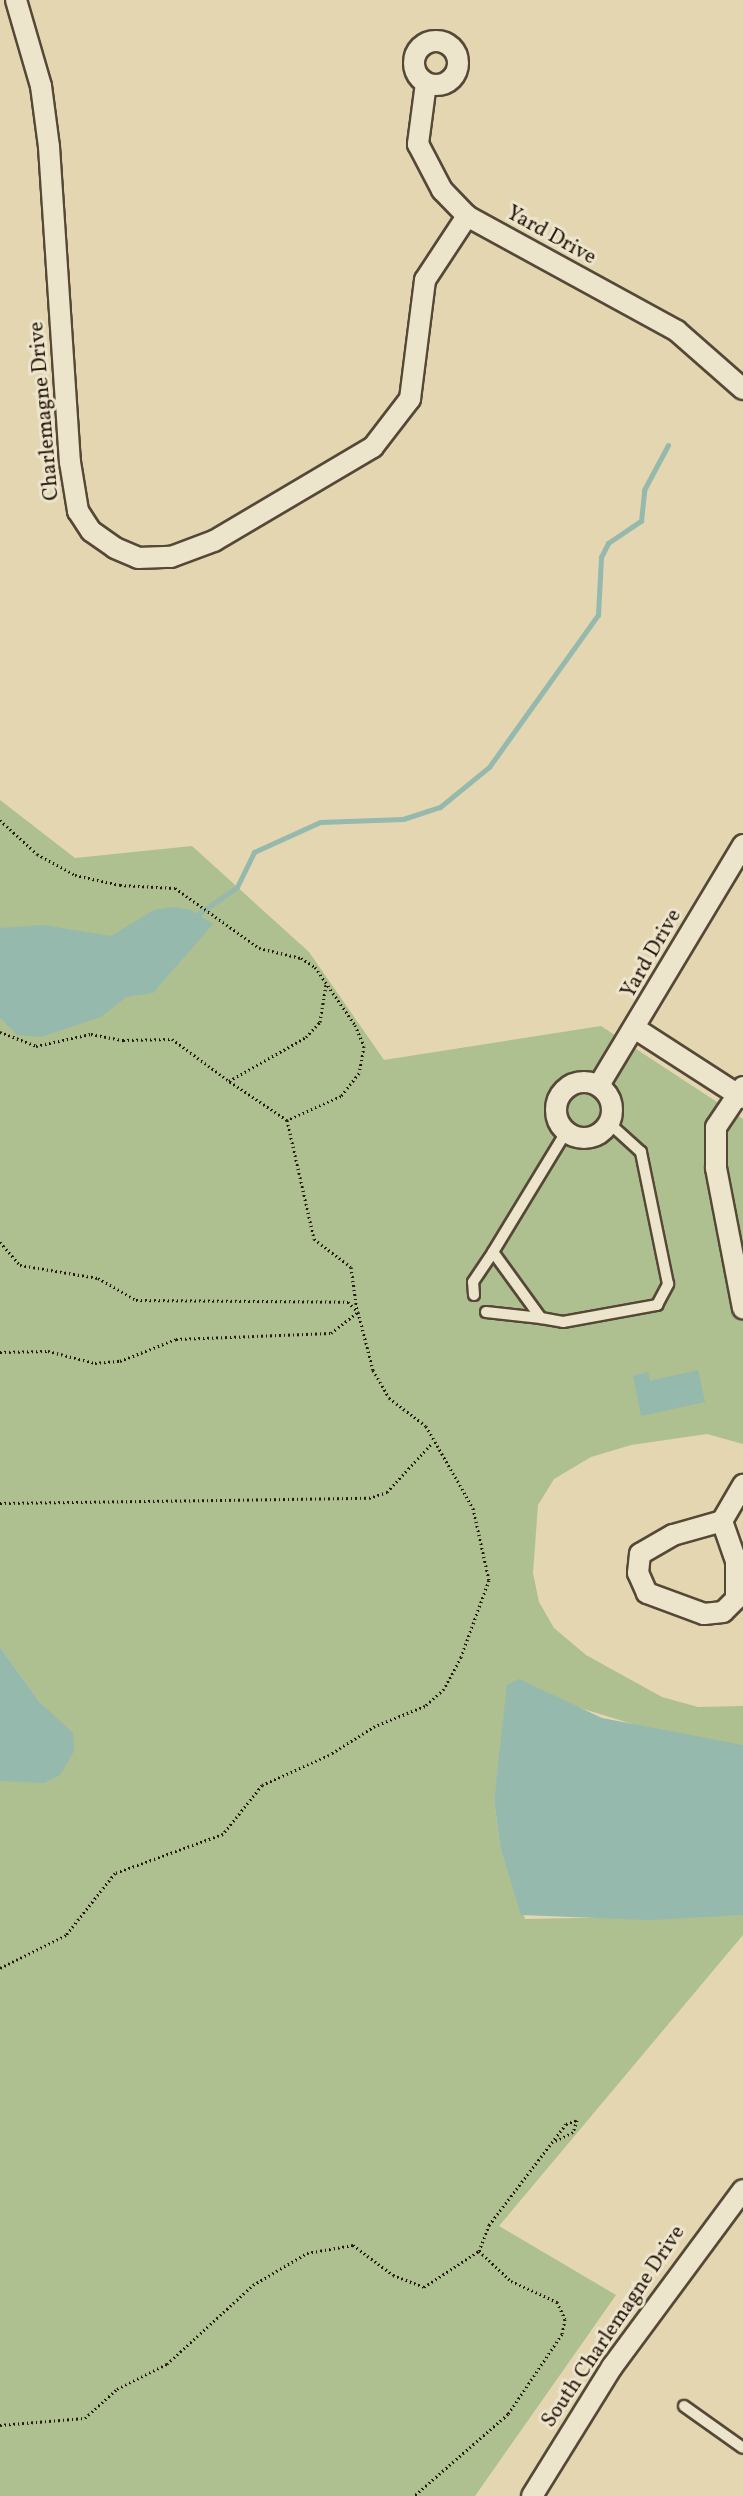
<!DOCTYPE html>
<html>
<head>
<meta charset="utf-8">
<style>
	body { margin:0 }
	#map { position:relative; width:743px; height:2496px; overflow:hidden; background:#e3d6b1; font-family:Vollkorn,serif }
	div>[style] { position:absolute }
	.green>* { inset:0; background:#aebf90 }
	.water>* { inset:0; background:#95b9ac }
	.stream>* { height:5px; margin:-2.5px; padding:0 2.5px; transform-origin:2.5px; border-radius:2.5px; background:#95b9ac }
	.path>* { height:3px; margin-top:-1.5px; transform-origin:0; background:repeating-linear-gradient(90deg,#26190e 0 1.5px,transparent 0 4.5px) }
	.roads { filter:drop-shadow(2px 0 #554837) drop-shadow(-2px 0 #554837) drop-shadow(0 2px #554837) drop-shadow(0 -2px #554837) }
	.service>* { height:10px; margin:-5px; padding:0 5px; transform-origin:5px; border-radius:5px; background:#ede4cc }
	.minor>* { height:20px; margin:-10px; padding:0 10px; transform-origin:10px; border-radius:10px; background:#ede4cc }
	.minor>.ring { margin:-10px; padding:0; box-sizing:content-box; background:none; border:20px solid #ede4cc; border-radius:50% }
	span { translate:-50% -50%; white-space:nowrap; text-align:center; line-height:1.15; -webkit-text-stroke:6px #ede4cc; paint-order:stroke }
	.street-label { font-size:21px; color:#26190e }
</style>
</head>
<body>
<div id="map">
	<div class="green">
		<i style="clip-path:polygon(0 800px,75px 858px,192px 846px,309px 952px,384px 1060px,601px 1026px,743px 1119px,743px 1444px,707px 1434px,631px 1445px,591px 1457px,554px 1479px,538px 1505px,533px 1573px,539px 1602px,554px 1628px,586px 1655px,662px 1697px,698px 1707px,743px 1706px,743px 1745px,665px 1734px,577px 1707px,498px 1769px,494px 1800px,500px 1846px,525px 1919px,743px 1915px,743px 1935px,499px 2226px,616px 2295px,475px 2496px,0 2496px,0 1781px,72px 1733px,39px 1701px,0 1647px)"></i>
	</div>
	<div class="water">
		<i style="clip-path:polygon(173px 907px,191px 910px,213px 924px,153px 993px,126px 997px,101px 1017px,41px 1037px,17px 1035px,0 1018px,0 928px,43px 925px,111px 936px,154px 910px)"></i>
		<i style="clip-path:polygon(698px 1370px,705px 1402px,641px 1416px,633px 1376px,648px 1372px,650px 1381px)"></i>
		<i style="clip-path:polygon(0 1647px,39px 1701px,73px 1733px,74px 1751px,60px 1775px,44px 1783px,0 1781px)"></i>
		<i style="clip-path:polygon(519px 1679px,602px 1718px,743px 1745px,743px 1915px,650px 1920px,521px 1915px,500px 1846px,494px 1800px,507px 1685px)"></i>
	</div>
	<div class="stream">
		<i style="left:194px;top:917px;width:52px;rotate:-34.9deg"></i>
		<i style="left:237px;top:887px;width:39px;rotate:-64deg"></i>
		<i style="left:254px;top:852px;width:72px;rotate:-24.4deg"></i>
		<i style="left:320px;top:822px;width:83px;rotate:-2.1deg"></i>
		<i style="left:403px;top:819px;width:39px;rotate:-18deg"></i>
		<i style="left:440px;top:807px;width:63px;rotate:-39.2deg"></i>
		<i style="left:489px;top:767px;width:187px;rotate:-54.4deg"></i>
		<i style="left:598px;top:615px;width:58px;rotate:-87deg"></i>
		<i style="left:601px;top:557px;width:16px;rotate:-63deg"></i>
		<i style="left:608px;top:543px;width:40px;rotate:-34deg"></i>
		<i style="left:641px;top:521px;width:31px;rotate:-84deg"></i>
		<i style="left:644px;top:490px;width:51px;rotate:-61.9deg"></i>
	</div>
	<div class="path">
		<i style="left:0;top:820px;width:50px;rotate:42.6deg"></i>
		<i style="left:37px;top:854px;width:43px;rotate:28.9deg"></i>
		<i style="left:75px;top:875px;width:46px;rotate:12.5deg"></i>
		<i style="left:120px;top:885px;width:55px;rotate:3.1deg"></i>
		<i style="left:175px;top:888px;width:103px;rotate:35.5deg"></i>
		<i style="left:259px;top:948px;width:43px;rotate:13.4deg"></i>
		<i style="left:301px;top:958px;width:17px;rotate:33deg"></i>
		<i style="left:315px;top:967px;width:70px;rotate:55.4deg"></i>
		<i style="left:355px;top:1025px;width:23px;rotate:67deg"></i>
		<i style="left:364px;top:1046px;width:27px;rotate:100deg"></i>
		<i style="left:359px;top:1073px;width:29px;rotate:128deg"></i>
		<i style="left:341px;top:1096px;width:59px;rotate:156deg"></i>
		<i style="left:287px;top:1120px;width:70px;rotate:-146.1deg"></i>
		<i style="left:229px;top:1081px;width:89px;rotate:-29.7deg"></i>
		<i style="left:306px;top:1037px;width:21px;rotate:-47deg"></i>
		<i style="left:320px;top:1022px;width:39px;rotate:-81deg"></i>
		<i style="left:0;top:1032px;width:39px;rotate:21deg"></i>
		<i style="left:36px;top:1046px;width:56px;rotate:-12.3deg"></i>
		<i style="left:91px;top:1034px;width:33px;rotate:11deg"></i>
		<i style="left:123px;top:1040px;width:49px;rotate:-1.2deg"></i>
		<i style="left:172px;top:1039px;width:71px;rotate:36.4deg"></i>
		<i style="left:287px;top:1120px;width:122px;rotate:77.2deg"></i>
		<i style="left:314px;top:1239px;width:46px;rotate:37.1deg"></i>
		<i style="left:351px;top:1267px;width:44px;rotate:82.2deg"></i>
		<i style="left:0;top:1242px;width:30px;rotate:49deg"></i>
		<i style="left:20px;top:1265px;width:79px;rotate:9.5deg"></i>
		<i style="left:98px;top:1278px;width:44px;rotate:30.1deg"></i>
		<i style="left:136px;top:1300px;width:212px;rotate:0.5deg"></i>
		<i style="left:348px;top:1302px;width:14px;rotate:45deg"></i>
		<i style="left:0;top:1352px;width:48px;rotate:-1.2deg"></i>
		<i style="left:48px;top:1351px;width:49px;rotate:14.3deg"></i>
		<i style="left:95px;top:1363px;width:25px;rotate:-5deg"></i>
		<i style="left:120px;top:1361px;width:60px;rotate:-21.4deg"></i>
		<i style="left:176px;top:1339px;width:155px;rotate:-2.2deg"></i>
		<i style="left:331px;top:1333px;width:34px;rotate:-38deg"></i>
		<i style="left:358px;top:1312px;width:60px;rotate:75.5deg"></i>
		<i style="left:373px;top:1370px;width:32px;rotate:60deg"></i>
		<i style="left:389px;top:1398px;width:46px;rotate:37.1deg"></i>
		<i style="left:426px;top:1426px;width:95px;rotate:60.2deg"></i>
		<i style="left:473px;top:1508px;width:74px;rotate:77.5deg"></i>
		<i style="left:489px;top:1580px;width:82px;rotate:110deg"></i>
		<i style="left:461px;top:1657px;width:36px;rotate:118deg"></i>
		<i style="left:444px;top:1689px;width:25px;rotate:138deg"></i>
		<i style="left:425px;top:1706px;width:54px;rotate:158.2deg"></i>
		<i style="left:375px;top:1726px;width:54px;rotate:147.8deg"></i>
		<i style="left:329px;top:1755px;width:73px;rotate:155.9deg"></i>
		<i style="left:262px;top:1785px;width:63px;rotate:128.5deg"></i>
		<i style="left:223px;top:1834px;width:115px;rotate:160.1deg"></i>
		<i style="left:115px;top:1873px;width:79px;rotate:128.3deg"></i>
		<i style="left:66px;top:1935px;width:74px;rotate:153.4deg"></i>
		<i style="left:0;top:1503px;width:369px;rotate:-0.8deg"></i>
		<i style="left:369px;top:1498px;width:19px;rotate:-18deg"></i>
		<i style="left:387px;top:1492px;width:67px;rotate:-47.4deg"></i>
		<i style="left:479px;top:2251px;width:28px;rotate:-69deg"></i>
		<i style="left:489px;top:2225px;width:127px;rotate:-52.7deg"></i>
		<i style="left:566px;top:2124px;width:12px;rotate:-20deg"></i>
		<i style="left:577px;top:2120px;width:13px;rotate:108deg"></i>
		<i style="left:573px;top:2132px;width:22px;rotate:153deg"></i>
		<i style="left:0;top:2425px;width:85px;rotate:-4.7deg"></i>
		<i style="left:85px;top:2418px;width:43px;rotate:-42.2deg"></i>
		<i style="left:117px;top:2389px;width:56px;rotate:-26.6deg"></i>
		<i style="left:167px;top:2364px;width:117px;rotate:-42.6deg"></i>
		<i style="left:253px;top:2285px;width:63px;rotate:-30.7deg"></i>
		<i style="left:307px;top:2253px;width:47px;rotate:-9.9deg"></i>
		<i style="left:353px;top:2245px;width:50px;rotate:36.9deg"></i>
		<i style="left:393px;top:2275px;width:33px;rotate:21deg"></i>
		<i style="left:424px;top:2287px;width:66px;rotate:-33.2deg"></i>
		<i style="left:479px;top:2251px;width:44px;rotate:43.2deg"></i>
		<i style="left:511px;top:2281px;width:51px;rotate:24.5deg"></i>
		<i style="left:557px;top:2302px;width:19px;rotate:65deg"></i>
		<i style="left:565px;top:2319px;width:15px;rotate:101deg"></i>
		<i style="left:562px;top:2334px;width:97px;rotate:124deg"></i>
		<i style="left:508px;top:2414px;width:125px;rotate:138.9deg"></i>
	</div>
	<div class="roads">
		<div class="service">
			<i style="left:566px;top:1132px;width:140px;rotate:121.3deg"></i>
			<i style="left:493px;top:1252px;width:82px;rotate:54deg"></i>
			<i style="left:541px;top:1318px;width:22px;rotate:10deg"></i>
			<i style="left:563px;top:1322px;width:96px;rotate:-10.3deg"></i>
			<i style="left:657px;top:1305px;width:24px;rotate:-62deg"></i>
			<i style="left:668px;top:1284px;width:135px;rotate:-101.6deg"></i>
			<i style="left:641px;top:1152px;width:43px;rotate:-137.8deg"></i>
			<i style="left:474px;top:1295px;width:13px;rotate:-94deg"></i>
			<i style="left:473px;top:1282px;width:36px;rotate:-56deg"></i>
			<i style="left:486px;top:1312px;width:55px;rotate:6.2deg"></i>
			<i style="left:684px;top:2406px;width:72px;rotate:35.4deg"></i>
		</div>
		<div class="minor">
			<i style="left:16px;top:0;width:90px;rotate:73.8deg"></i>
			<i style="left:41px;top:86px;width:62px;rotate:82.5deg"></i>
			<i style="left:49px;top:147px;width:316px;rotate:86.2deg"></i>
			<i style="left:70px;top:462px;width:50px;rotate:80.7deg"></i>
			<i style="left:78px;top:511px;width:24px;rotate:57deg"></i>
			<i style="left:91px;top:531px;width:29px;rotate:35deg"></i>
			<i style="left:115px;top:548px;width:25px;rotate:23deg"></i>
			<i style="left:138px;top:558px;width:33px;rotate:-2deg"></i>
			<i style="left:171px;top:557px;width:46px;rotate:-20.4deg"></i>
			<i style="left:214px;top:541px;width:185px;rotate:-30.6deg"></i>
			<i style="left:373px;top:447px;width:61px;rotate:-52.4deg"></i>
			<i style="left:410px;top:399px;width:120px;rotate:-82.8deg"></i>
			<i style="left:425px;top:280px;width:77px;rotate:-56.7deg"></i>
			<i class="ring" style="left:414px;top:41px;width:24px;height:24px"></i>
			<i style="left:426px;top:83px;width:62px;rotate:97.5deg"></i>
			<i style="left:418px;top:144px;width:52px;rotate:62.4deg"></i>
			<i style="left:442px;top:190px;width:36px;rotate:46deg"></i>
			<i style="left:467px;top:216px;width:239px;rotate:28.7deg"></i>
			<i style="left:677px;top:331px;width:88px;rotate:41.3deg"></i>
			<i style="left:636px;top:1029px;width:127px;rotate:32.8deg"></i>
			<i class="ring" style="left:556px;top:1082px;width:36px;height:36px"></i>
			<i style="left:599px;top:1085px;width:280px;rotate:-59deg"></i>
			<i style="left:743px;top:1087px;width:48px;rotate:124deg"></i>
			<i style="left:716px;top:1127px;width:41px;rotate:90deg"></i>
			<i style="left:716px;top:1168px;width:143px;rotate:79.1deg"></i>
			<i style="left:722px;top:1521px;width:42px;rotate:70.7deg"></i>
			<i style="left:736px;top:1561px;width:38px;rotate:90deg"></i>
			<i style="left:736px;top:1599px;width:18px;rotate:135deg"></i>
			<i style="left:723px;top:1612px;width:19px;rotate:174deg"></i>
			<i style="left:704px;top:1614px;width:61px;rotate:-159.8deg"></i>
			<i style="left:647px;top:1593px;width:22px;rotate:-114deg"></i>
			<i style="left:638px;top:1573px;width:19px;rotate:-84deg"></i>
			<i style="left:640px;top:1554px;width:38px;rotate:-30deg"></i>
			<i style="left:673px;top:1535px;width:51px;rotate:-15.9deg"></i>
			<i style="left:722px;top:1521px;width:42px;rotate:-59.7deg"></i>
			<i style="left:532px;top:2496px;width:152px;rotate:-58.2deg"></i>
			<i style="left:612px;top:2367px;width:220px;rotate:-53.5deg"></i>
		</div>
	</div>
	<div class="street-label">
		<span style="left:551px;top:236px;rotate:29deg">Yard Drive</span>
		<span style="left:45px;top:411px;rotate:-95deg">Charlemagne Drive</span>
		<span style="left:652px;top:954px;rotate:-60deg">Yard Drive</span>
		<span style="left:614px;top:2327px;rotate:-56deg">South Charlemagne Drive</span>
	</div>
</div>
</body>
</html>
